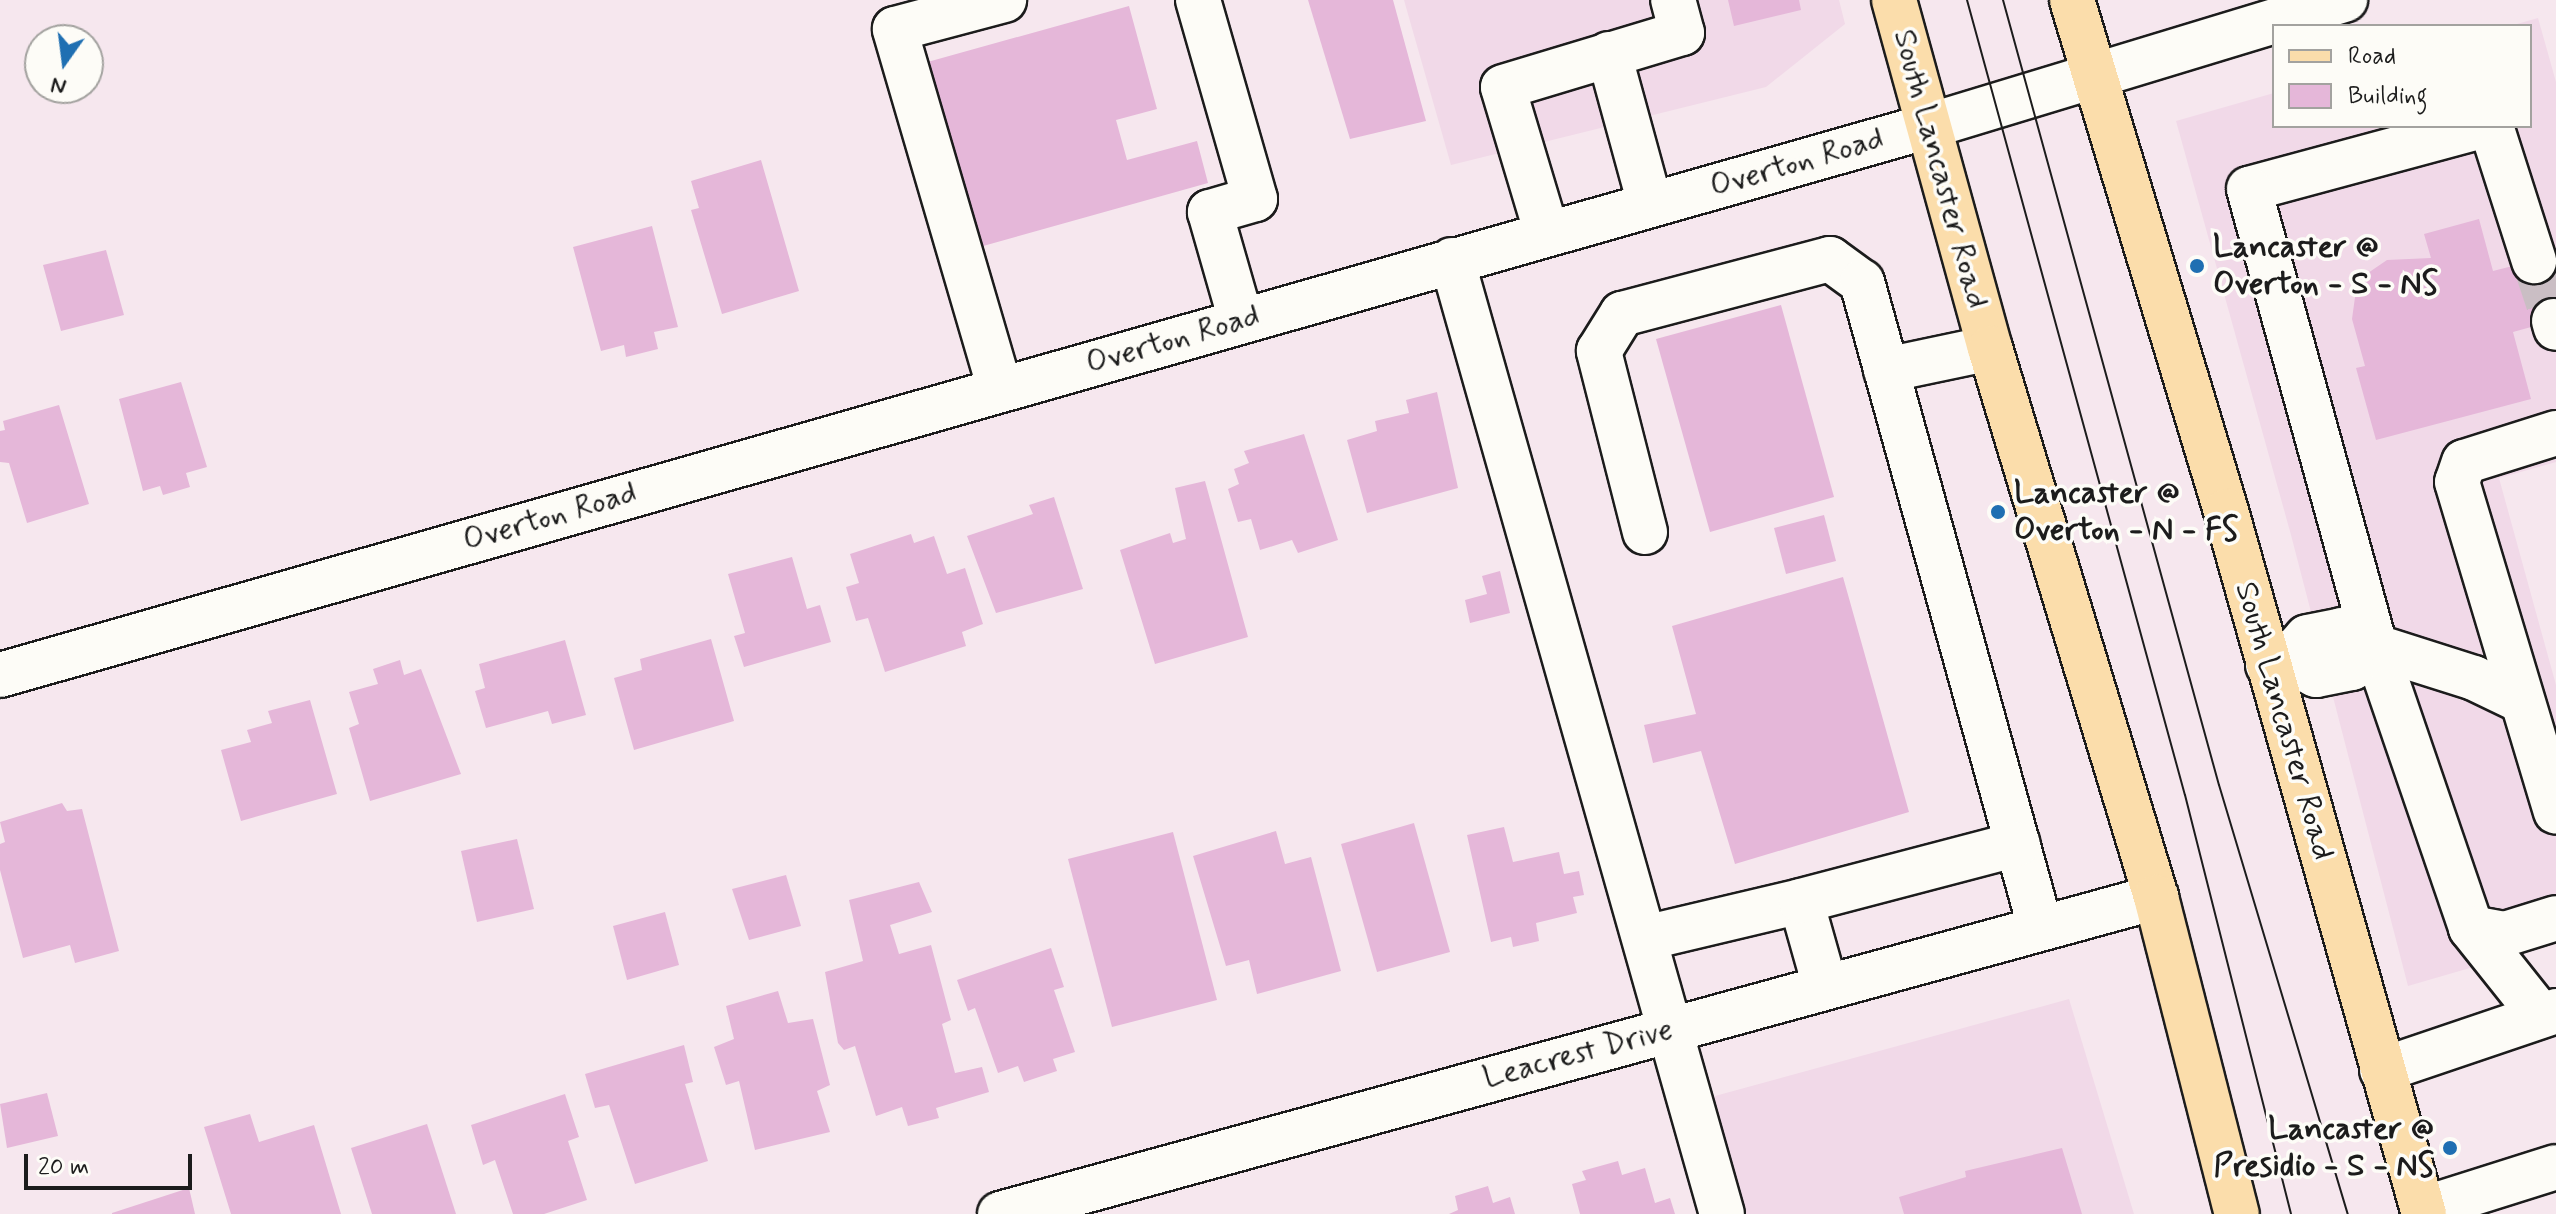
<!DOCTYPE html>
<html>
<head>
<meta charset="utf-8">
<style>
	body { margin:0 }
	#map { position:relative; width:2556px; height:1214px; overflow:hidden; background:#f6e7ee; font-family:Mynerve,sans-serif }
	div>[style] { position:absolute }
	.built>* { inset:0; background:#f1d9e8 }
	.building>* { inset:0; background:#e5b7d9 }
	.minor-tunnel>* { height:44px; margin-top:-22px; transform-origin:0; background:repeating-linear-gradient(90deg,#cabec4 0 44px,transparent 0 66px) }
	.roads { filter:drop-shadow(2px 0 #1c1c1c) drop-shadow(-2px 0 #1c1c1c) drop-shadow(0 2px #1c1c1c) drop-shadow(0 -2px #1c1c1c) }
	.minor>* { height:44px; margin:-22px; padding:0 22px; transform-origin:22px; border-radius:22px; background:#fdfcf7 }
	.major>* { height:44px; margin:-22px; padding:0 22px; transform-origin:22px; border-radius:22px; background:#fbddab }
	.tram>* { height:2px; margin:-1px; padding:0 1px; transform-origin:1px; border-radius:1px; background:#1c1c1c }
	.dots>* { width:22px; height:22px; translate:-50% -50%; box-sizing:border-box; border:4px solid #fdfcf7; border-radius:50% }
	span { translate:-50% -50%; white-space:nowrap; text-align:center; line-height:1.15; -webkit-text-stroke:7px #fdfcf7; paint-order:stroke }
	.street-label { font-size:32px; color:#1c1c1c }
	.poi-label { font-size:32px; color:#1c1c1c; font-weight:700 }
	.left { translate:0 -50%; text-align:left }
	.right { translate:-100% -50%; text-align:right }
	.legend { position:absolute; left:2272px; top:24px; width:260px; height:104px; box-sizing:border-box; background:#fdfcf7; border:2px solid #a3a29f; margin:0; padding:10px 14px; list-style:none; font-size:24px; color:#1c1c1c }
	.legend li { display:flex; align-items:center; gap:16px; height:40px }
	.legend b { width:40px; border:2px solid #a3a29f }
	.north { position:absolute; left:24px; top:24px; width:80px; height:80px; box-sizing:border-box; background:#fdfcf7; border:2px solid #a3a29f; border-radius:50%; rotate:194deg; font-size:22px; font-weight:700; line-height:32px; text-align:center; color:#1c1c1c }
	.north::after { content:''; display:block; margin:auto; width:28px; height:36px; background:#1f6fb2; clip-path:polygon(50% 0,100% 100%,50% 72%,0 100%) }
	.scale { position:absolute; left:24px; top:1154px; width:168px; height:36px; box-sizing:border-box; border:4px solid #1c1c1c; border-top:0; padding-left:10px; font-size:24px; line-height:28px; white-space:nowrap; color:#1c1c1c; -webkit-text-stroke:6px #fdfcf7; paint-order:stroke }
</style>
</head>
<body>
<div id="map">
	<div class="built">
		<i style="clip-path:polygon(1404px 0,1839px 0,1845px 24px,1766px 87px,1451px 165px)"></i>
		<i style="clip-path:polygon(2538px 18px,2556px 82px,2556px 462px,2499px 478px,2556px 685px,2556px 943px,2408px 986px,2291px 535px,2176px 121px,2274px 93px,2274px 126px,2530px 126px,2530px 26px,2510px 26px)"></i>
		<i style="clip-path:polygon(2069px 999px,2134px 1214px,1725px 1214px,1693px 1102px)"></i>
	</div>
	<div class="building">
		<i style="clip-path:polygon(1308px 0,1393px 0,1426px 121px,1350px 139px)"></i>
		<i style="clip-path:polygon(1728px 0,1799px 0,1801px 10px,1734px 26px)"></i>
		<i style="clip-path:polygon(1129px 6px,1157px 109px,1116px 120px,1127px 160px,1197px 141px,1208px 183px,976px 248px,924px 63px)"></i>
		<i style="clip-path:polygon(761px 160px,799px 291px,722px 314px,691px 210px,699px 208px,691px 181px)"></i>
		<i style="clip-path:polygon(2479px 219px,2493px 271px,2556px 255px,2556px 320px,2513px 332px,2531px 399px,2376px 440px,2356px 368px,2365px 366px,2352px 319px,2356px 290px,2368px 273px,2387px 260px,2431px 258px,2424px 234px)"></i>
		<i style="clip-path:polygon(652px 226px,678px 327px,654px 332px,658px 349px,626px 357px,624px 345px,601px 351px,573px 247px)"></i>
		<i style="clip-path:polygon(106px 250px,124px 315px,61px 331px,43px 265px)"></i>
		<i style="clip-path:polygon(1781px 305px,1834px 497px,1710px 532px,1656px 339px)"></i>
		<i style="clip-path:polygon(181px 382px,207px 467px,186px 473px,190px 487px,163px 495px,160px 486px,143px 491px,119px 399px)"></i>
		<i style="clip-path:polygon(1437px 392px,1458px 488px,1367px 513px,1347px 440px,1377px 431px,1375px 421px,1409px 413px,1406px 400px)"></i>
		<i style="clip-path:polygon(59px 405px,89px 504px,27px 523px,9px 463px,0 462px,0 431px,5px 430px,3px 421px)"></i>
		<i style="clip-path:polygon(1304px 434px,1338px 540px,1298px 553px,1292px 540px,1260px 550px,1251px 519px,1238px 522px,1228px 489px,1239px 484px,1234px 469px,1249px 463px,1244px 451px)"></i>
		<i style="clip-path:polygon(1205px 481px,1248px 637px,1155px 664px,1120px 550px,1170px 533px,1173px 543px,1186px 539px,1175px 488px)"></i>
		<i style="clip-path:polygon(1054px 497px,1083px 589px,996px 613px,967px 536px,1033px 514px,1029px 505px)"></i>
		<i style="clip-path:polygon(1824px 515px,1836px 561px,1786px 574px,1774px 528px)"></i>
		<i style="clip-path:polygon(911px 534px,914px 543px,934px 536px,947px 574px,965px 568px,983px 624px,962px 632px,966px 646px,885px 672px,868px 618px,856px 621px,846px 587px,859px 583px,850px 554px)"></i>
		<i style="clip-path:polygon(792px 557px,807px 609px,820px 605px,831px 642px,744px 667px,734px 636px,745px 633px,728px 574px)"></i>
		<i style="clip-path:polygon(1500px 571px,1510px 613px,1470px 623px,1465px 600px,1487px 594px,1482px 576px)"></i>
		<i style="clip-path:polygon(1843px 577px,1909px 812px,1735px 864px,1701px 751px,1653px 763px,1644px 725px,1696px 714px,1672px 626px)"></i>
		<i style="clip-path:polygon(711px 639px,734px 721px,634px 750px,614px 678px,642px 670px,640px 659px)"></i>
		<i style="clip-path:polygon(565px 640px,586px 715px,552px 724px,548px 711px,486px 728px,475px 691px,485px 688px,479px 664px)"></i>
		<i style="clip-path:polygon(400px 660px,404px 675px,421px 669px,461px 774px,370px 801px,349px 728px,359px 724px,349px 692px,378px 684px,373px 669px)"></i>
		<i style="clip-path:polygon(310px 700px,337px 794px,241px 821px,221px 750px,251px 742px,247px 730px,272px 723px,268px 711px)"></i>
		<i style="clip-path:polygon(62px 803px,67px 811px,82px 809px,119px 951px,75px 963px,70px 945px,23px 958px,0 870px,0 844px,5px 842px,0 822px)"></i>
		<i style="clip-path:polygon(1414px 823px,1450px 952px,1377px 972px,1341px 844px)"></i>
		<i style="clip-path:polygon(1504px 827px,1513px 862px,1559px 852px,1564px 874px,1579px 871px,1584px 895px,1573px 897px,1577px 913px,1536px 923px,1539px 941px,1513px 947px,1511px 937px,1491px 942px,1467px 835px)"></i>
		<i style="clip-path:polygon(1276px 831px,1285px 864px,1311px 857px,1341px 971px,1257px 994px,1249px 960px,1226px 966px,1193px 856px)"></i>
		<i style="clip-path:polygon(1173px 832px,1217px 1000px,1112px 1027px,1068px 859px)"></i>
		<i style="clip-path:polygon(517px 839px,534px 909px,477px 922px,461px 851px)"></i>
		<i style="clip-path:polygon(786px 875px,801px 926px,749px 940px,732px 889px)"></i>
		<i style="clip-path:polygon(919px 882px,932px 912px,890px 925px,899px 954px,931px 945px,951px 1020px,942px 1024px,955px 1073px,982px 1067px,989px 1092px,936px 1108px,939px 1118px,908px 1126px,902px 1107px,876px 1116px,855px 1046px,844px 1050px,838px 1043px,825px 972px,863px 961px,849px 900px)"></i>
		<i style="clip-path:polygon(665px 912px,679px 965px,627px 980px,613px 926px)"></i>
		<i style="clip-path:polygon(1051px 948px,1064px 987px,1054px 990px,1075px 1052px,1053px 1059px,1057px 1071px,1024px 1082px,1018px 1066px,998px 1073px,975px 1008px,968px 1011px,957px 980px)"></i>
		<i style="clip-path:polygon(778px 991px,788px 1023px,813px 1019px,830px 1085px,817px 1091px,830px 1132px,755px 1150px,739px 1081px,726px 1085px,714px 1047px,734px 1039px,726px 1006px)"></i>
		<i style="clip-path:polygon(684px 1045px,693px 1082px,685px 1084px,708px 1161px,635px 1184px,609px 1105px,595px 1108px,585px 1074px)"></i>
		<i style="clip-path:polygon(47px 1093px,58px 1136px,7px 1148px,0 1104px)"></i>
		<i style="clip-path:polygon(565px 1094px,579px 1137px,568px 1141px,587px 1200px,544px 1214px,513px 1214px,495px 1160px,483px 1165px,471px 1125px)"></i>
		<i style="clip-path:polygon(250px 1114px,259px 1142px,314px 1125px,341px 1214px,231px 1214px,204px 1127px)"></i>
		<i style="clip-path:polygon(427px 1124px,456px 1214px,372px 1214px,351px 1148px)"></i>
		<i style="clip-path:polygon(2062px 1148px,2082px 1214px,1904px 1214px,1899px 1197px,1966px 1177px,1965px 1171px)"></i>
		<i style="clip-path:polygon(1618px 1161px,1622px 1175px,1645px 1168px,1655px 1203px,1670px 1198px,1675px 1214px,1580px 1214px,1572px 1184px,1586px 1180px,1582px 1171px)"></i>
		<i style="clip-path:polygon(1488px 1186px,1493px 1203px,1510px 1197px,1515px 1214px,1449px 1214px,1458px 1210px,1455px 1196px)"></i>
		<i style="clip-path:polygon(189px 1188px,195px 1214px,112px 1214px,112px 1213px)"></i>
	</div>
	<div class="minor-tunnel">
		<i style="left:2534px;top:261px;width:63px;rotate:71.6deg"></i>
	</div>
	<div class="roads">
		<div class="minor">
			<i style="left:1198px;top:0;width:207px;rotate:74deg"></i>
			<i style="left:1255px;top:199px;width:47px;rotate:163.9deg"></i>
			<i style="left:1210px;top:212px;width:112px;rotate:74deg"></i>
			<i style="left:1609px;top:54px;width:156px;rotate:74.7deg"></i>
			<i style="left:2482px;top:126px;width:241px;rotate:164.9deg"></i>
			<i style="left:2249px;top:189px;width:475px;rotate:74.6deg"></i>
			<i style="left:2375px;top:647px;width:297px;rotate:71.1deg"></i>
			<i style="left:2471px;top:928px;width:112px;rotate:51.5deg"></i>
			<i style="left:2491px;top:126px;width:142px;rotate:72.3deg"></i>
			<i style="left:1547px;top:234px;width:153px;rotate:-106.7deg"></i>
			<i style="left:1503px;top:87px;width:187px;rotate:-16.8deg"></i>
			<i style="left:1682px;top:33px;width:34px;rotate:-105deg"></i>
			<i style="left:1452px;top:260px;width:991px;rotate:74.2deg"></i>
			<i style="left:2554px;top:321px;width:7px;rotate:74deg"></i>
			<i style="left:1886px;top:370px;width:106px;rotate:-11.9deg"></i>
			<i style="left:1000px;top:389px;width:375px;rotate:-106.3deg"></i>
			<i style="left:895px;top:29px;width:113px;rotate:-14.9deg"></i>
			<i style="left:2556px;top:433px;width:96px;rotate:162.5deg"></i>
			<i style="left:2464px;top:462px;width:21px;rotate:109deg"></i>
			<i style="left:2457px;top:482px;width:344px;rotate:73.3deg"></i>
			<i style="left:1645px;top:532px;width:187px;rotate:-104.3deg"></i>
			<i style="left:1599px;top:351px;width:44px;rotate:-58.1deg"></i>
			<i style="left:1622px;top:314px;width:215px;rotate:-14.8deg"></i>
			<i style="left:1830px;top:259px;width:39px;rotate:36deg"></i>
			<i style="left:1862px;top:282px;width:668px;rotate:74.55deg"></i>
			<i style="left:2367px;top:644px;width:112px;rotate:17.6deg"></i>
			<i style="left:2474px;top:678px;width:53px;rotate:25.6deg"></i>
			<i style="left:2268px;top:665px;width:20px;rotate:-15deg"></i>
			<i style="left:2287px;top:660px;width:30px;rotate:-49deg"></i>
			<i style="left:2307px;top:637px;width:36px;rotate:-11deg"></i>
			<i style="left:2342px;top:630px;width:29px;rotate:29deg"></i>
			<i style="left:2367px;top:644px;width:28px;rotate:122deg"></i>
			<i style="left:2352px;top:668px;width:37px;rotate:169deg"></i>
			<i style="left:2316px;top:675px;width:33px;rotate:-153deg"></i>
			<i style="left:0;top:675px;width:2006px;rotate:-15.89deg"></i>
			<i style="left:1929px;top:126px;width:435px;rotate:-16.9deg"></i>
			<i style="left:2471px;top:928px;width:35px;rotate:10deg"></i>
			<i style="left:2505px;top:934px;width:53px;rotate:-17.4deg"></i>
			<i style="left:1645px;top:938px;width:160px;rotate:-13.3deg"></i>
			<i style="left:1825px;top:986px;width:88px;rotate:-105.8deg"></i>
			<i style="left:1801px;top:901px;width:224px;rotate:-14.7deg"></i>
			<i style="left:2382px;top:1070px;width:184px;rotate:-18.7deg"></i>
			<i style="left:2423px;top:1209px;width:139px;rotate:-17.5deg"></i>
			<i style="left:1000px;top:1214px;width:1199px;rotate:-15.33deg"></i>
		</div>
		<div class="major">
			<i style="left:1894px;top:0;width:361px;rotate:74.6deg"></i>
			<i style="left:1990px;top:348px;width:574px;rotate:73.18deg"></i>
			<i style="left:2156px;top:897px;width:327px;rotate:75.7deg"></i>
			<i style="left:2072px;top:0;width:534px;rotate:73.23deg"></i>
			<i style="left:2226px;top:511px;width:730px;rotate:74.27deg"></i>
		</div>
	</div>
	<div class="tram">
		<i style="left:1967px;top:0;width:824px;rotate:74.67deg"></i>
		<i style="left:2185px;top:795px;width:432px;rotate:75.8deg"></i>
		<i style="left:2003px;top:0;width:814px;rotate:74.62deg"></i>
		<i style="left:2219px;top:785px;width:448px;rotate:73.3deg"></i>
	</div>
	<div class="dots">
		<i style="left:2197px;top:266px;background:#1f6fb2"></i>
		<i style="left:1998px;top:512px;background:#1f6fb2"></i>
		<i style="left:2450px;top:1148px;background:#1f6fb2"></i>
	</div>
	<div class="street-label">
		<span style="left:1797px;top:163px;rotate:-16deg">Overton Road</span>
		<span style="left:1940px;top:169px;rotate:75deg">South Lancaster Road</span>
		<span style="left:1173px;top:340px;rotate:-16deg">Overton Road</span>
		<span style="left:550px;top:517px;rotate:-16deg">Overton Road</span>
		<span style="left:2284px;top:721px;rotate:74deg">South Lancaster Road</span>
		<span style="left:1578px;top:1054px;rotate:-15deg">Leacrest Drive</span>
	</div>
	<div class="poi-label">
		<span class="left" style="left:2213px;top:266px">Lancaster @<br>Overton - S - NS</span>
		<span class="left" style="left:2014px;top:512px">Lancaster @<br>Overton - N - FS</span>
		<span class="right" style="left:2434px;top:1148px">Lancaster @<br>Presidio - S - NS</span>
	</div>
	<ul class="legend">
	<li><b style="height:10px;background:#fbddab"></b>Road</li>
	<li><b style="height:22px;background:#e5b7d9"></b>Building</li>
	</ul>
	<div class="north">N</div>
	<div class="scale">20 m</div>
</div>
</body>
</html>
